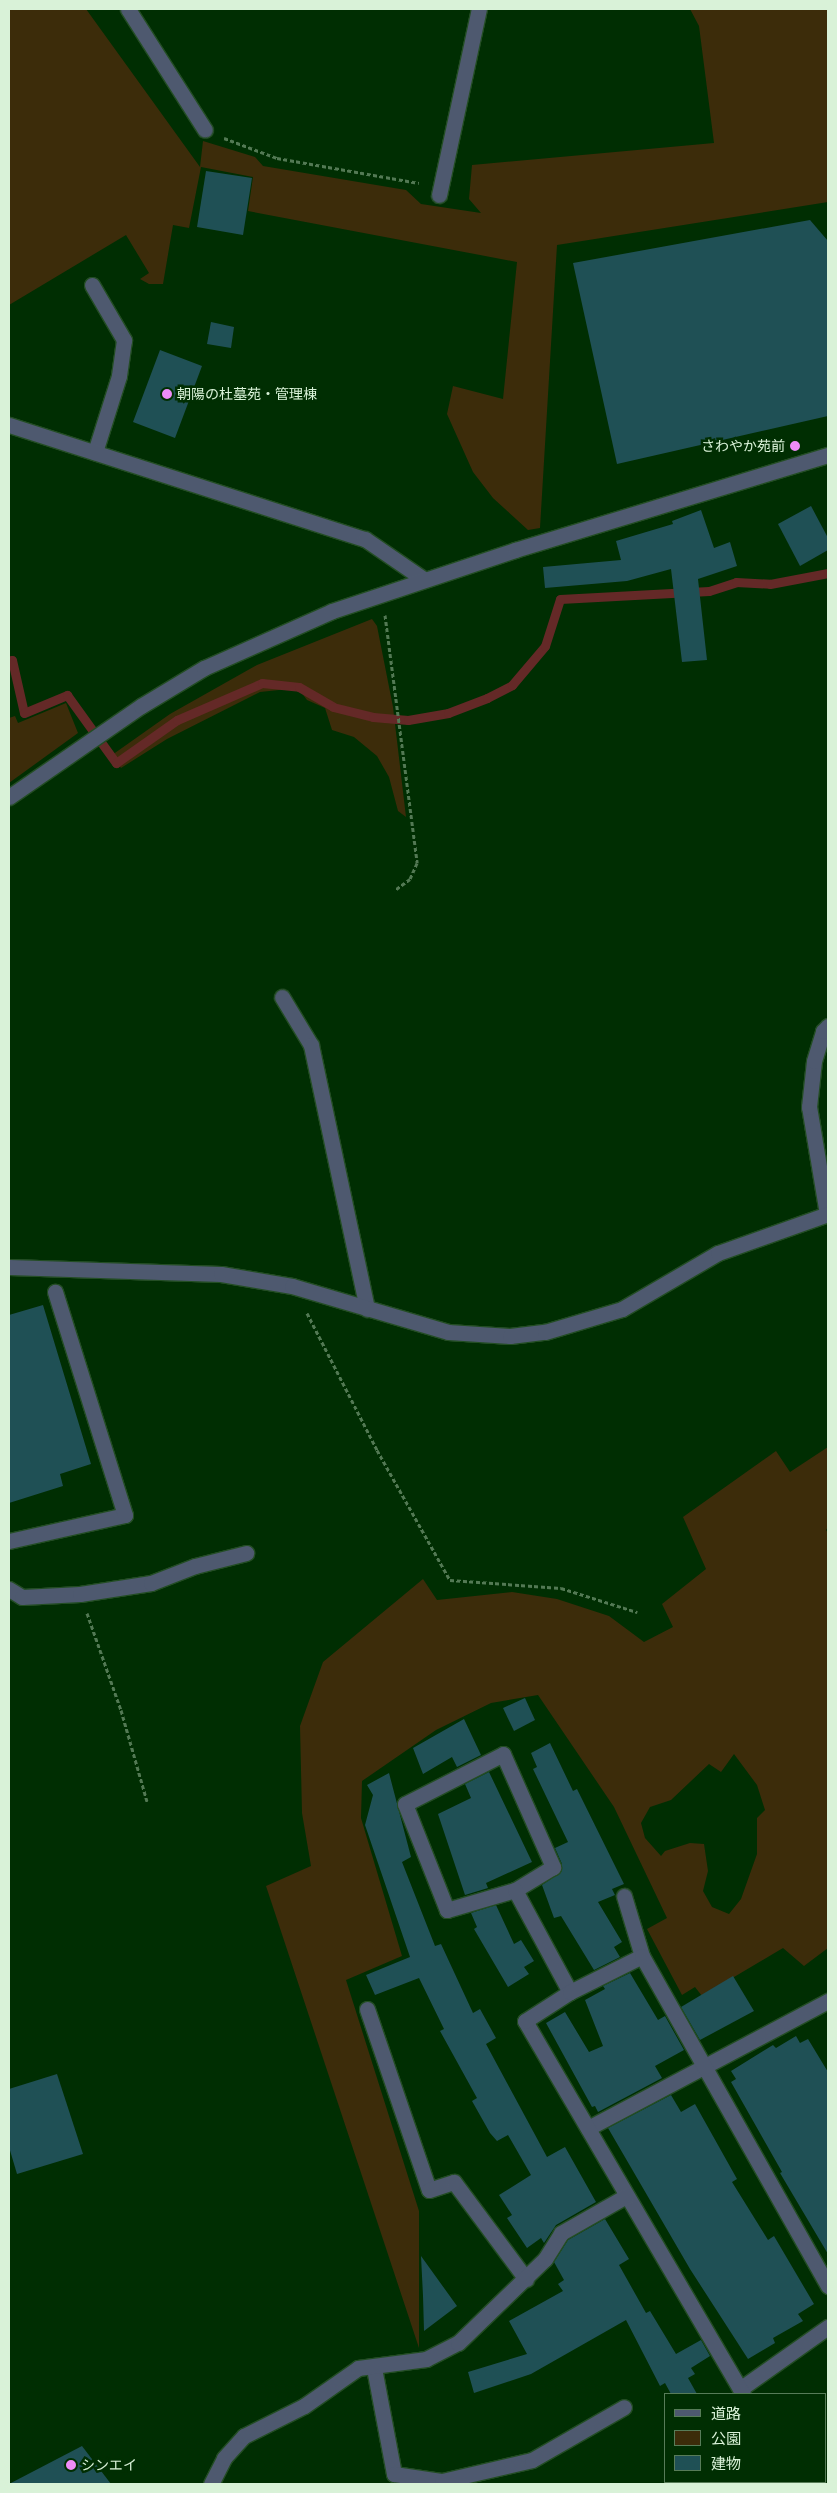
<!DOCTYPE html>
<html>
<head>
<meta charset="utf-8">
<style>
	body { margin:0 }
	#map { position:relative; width:837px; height:2493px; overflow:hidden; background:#002e02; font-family:Commissioner,"Noto Sans JP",sans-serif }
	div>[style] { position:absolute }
	.green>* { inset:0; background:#3c2c0a }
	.stream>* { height:9px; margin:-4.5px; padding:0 4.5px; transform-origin:4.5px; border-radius:4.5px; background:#642927 }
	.building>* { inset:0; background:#1f5055 }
	.path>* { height:3px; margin-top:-1.5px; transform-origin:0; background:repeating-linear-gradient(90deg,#537954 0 4px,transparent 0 6.5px) }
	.roads { filter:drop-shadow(1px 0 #234d24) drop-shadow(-1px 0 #234d24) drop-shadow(0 1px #234d24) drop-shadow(0 -1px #234d24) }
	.minor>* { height:15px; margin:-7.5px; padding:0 7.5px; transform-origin:7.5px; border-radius:7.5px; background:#4e596f }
	.dots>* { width:14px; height:14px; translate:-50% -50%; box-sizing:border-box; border:2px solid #002e02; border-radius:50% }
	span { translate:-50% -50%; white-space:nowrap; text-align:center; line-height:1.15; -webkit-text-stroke:5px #002e02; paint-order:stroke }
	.poi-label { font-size:14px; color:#d9f2d8 }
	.left { translate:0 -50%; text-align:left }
	.right { translate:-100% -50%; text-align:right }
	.frame { position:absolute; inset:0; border:10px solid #d9f2d8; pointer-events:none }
	.legend { position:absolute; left:664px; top:2393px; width:162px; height:90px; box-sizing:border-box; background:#002e02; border:1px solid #577c58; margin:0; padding:6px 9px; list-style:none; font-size:15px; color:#d9f2d8 }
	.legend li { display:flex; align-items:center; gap:10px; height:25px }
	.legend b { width:25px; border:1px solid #577c58 }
</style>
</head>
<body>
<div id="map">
	<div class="green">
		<i style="clip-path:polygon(9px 9px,86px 9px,200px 167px,203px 141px,255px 157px,263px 166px,406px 190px,421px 204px,481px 213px,469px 199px,472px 165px,714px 143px,699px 26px,690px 9px,828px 9px,828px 202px,557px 245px,540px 528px,528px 530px,493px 498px,473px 472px,447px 414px,453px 386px,503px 399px,517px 262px,248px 211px,253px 177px,201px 167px,189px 228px,173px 225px,163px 284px,149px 284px,140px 279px,149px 273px,126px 235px,9px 305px)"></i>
		<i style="clip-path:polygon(372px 619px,377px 626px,393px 707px,406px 817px,398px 811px,389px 777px,377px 756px,354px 737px,332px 730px,325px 708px,307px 700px,298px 688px,260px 692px,167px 739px,121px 768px,112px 755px,170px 714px,257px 665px)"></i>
		<i style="clip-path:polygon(66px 703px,78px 733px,9px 783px,9px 718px,15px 716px,18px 723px)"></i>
		<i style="clip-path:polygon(evenodd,828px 1447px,828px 1527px,826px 1530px,828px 1533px,828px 1948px,804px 1966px,783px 1948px,702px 1996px,695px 1987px,682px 1995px,647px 1929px,667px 1918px,614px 1807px,538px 1695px,491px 1703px,436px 1730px,362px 1781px,361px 1818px,402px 1956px,346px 1980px,419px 2211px,419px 2348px,266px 1886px,311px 1866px,302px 1813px,300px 1726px,323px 1662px,423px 1579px,437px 1600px,512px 1592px,557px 1599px,609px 1616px,644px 1642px,673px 1627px,662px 1604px,706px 1569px,683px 1517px,776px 1451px,790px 1472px,828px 1447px,734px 1754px,757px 1785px,765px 1810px,757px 1818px,757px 1854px,741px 1899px,729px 1914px,712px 1907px,703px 1891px,708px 1871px,704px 1844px,690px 1843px,665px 1851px,661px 1856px,645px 1838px,641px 1823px,650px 1807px,671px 1800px,709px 1764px,721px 1772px,734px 1754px)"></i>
	</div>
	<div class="stream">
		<i style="left:9px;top:661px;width:3px;rotate:-18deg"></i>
		<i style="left:12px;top:660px;width:54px;rotate:77.2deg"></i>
		<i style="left:24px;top:713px;width:47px;rotate:-22.7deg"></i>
		<i style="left:67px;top:695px;width:84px;rotate:54.2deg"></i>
		<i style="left:116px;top:763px;width:75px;rotate:-35.2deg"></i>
		<i style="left:177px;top:720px;width:93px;rotate:-23.5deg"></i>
		<i style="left:262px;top:683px;width:37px;rotate:6deg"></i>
		<i style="left:299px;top:687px;width:39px;rotate:30deg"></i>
		<i style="left:333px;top:707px;width:41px;rotate:14deg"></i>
		<i style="left:373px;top:717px;width:35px;rotate:5deg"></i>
		<i style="left:408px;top:720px;width:41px;rotate:-9.9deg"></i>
		<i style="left:448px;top:713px;width:42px;rotate:-21deg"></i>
		<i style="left:487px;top:698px;width:28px;rotate:-27deg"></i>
		<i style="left:512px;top:685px;width:51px;rotate:-49.8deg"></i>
		<i style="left:545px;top:646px;width:49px;rotate:-72.3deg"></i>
		<i style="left:560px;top:599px;width:149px;rotate:-3.1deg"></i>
		<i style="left:709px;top:591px;width:28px;rotate:-18deg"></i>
		<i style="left:736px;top:582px;width:34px;rotate:3deg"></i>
		<i style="left:770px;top:584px;width:59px;rotate:-10.7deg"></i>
	</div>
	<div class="building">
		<i style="clip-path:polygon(206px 171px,252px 178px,243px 235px,197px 227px)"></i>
		<i style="clip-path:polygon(810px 220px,828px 241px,828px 416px,617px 464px,573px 263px)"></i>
		<i style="clip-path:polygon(211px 322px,234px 327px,231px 348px,207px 344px)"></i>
		<i style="clip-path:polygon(160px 350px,202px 366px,175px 438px,133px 422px)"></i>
		<i style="clip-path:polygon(811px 506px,828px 538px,828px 550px,800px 566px,778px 524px)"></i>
		<i style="clip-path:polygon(701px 510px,714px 548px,730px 542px,737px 566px,698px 579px,707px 660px,682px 662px,671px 569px,627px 581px,545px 588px,543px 567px,621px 560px,616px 541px,673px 524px,672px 521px)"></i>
		<i style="clip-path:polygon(43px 1305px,91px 1464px,60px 1474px,63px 1486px,9px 1503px,9px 1315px)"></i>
		<i style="clip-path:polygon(525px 1698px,535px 1720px,514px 1731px,503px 1708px)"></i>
		<i style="clip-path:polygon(464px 1719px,481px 1755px,457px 1767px,452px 1757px,423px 1774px,413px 1748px)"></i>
		<i style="clip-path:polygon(550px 1743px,573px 1791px,577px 1789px,624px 1884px,612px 1889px,615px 1895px,598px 1902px,622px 1942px,614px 1947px,620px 1957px,594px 1970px,561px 1916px,554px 1918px,542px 1885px,561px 1872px,562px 1864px,555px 1848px,568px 1842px,533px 1769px,537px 1767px,531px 1753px)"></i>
		<i style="clip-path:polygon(489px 1772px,532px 1862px,486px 1883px,488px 1888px,465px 1895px,438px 1814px,471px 1798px,465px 1784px)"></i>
		<i style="clip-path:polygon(389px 1773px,411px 1857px,402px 1862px,435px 1946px,441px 1944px,473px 2013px,480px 2009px,496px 2038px,486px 2044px,547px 2157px,565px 2147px,596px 2202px,556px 2225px,544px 2243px,541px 2238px,527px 2248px,507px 2218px,512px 2215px,499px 2195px,531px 2175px,508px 2135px,497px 2141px,490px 2133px,472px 2101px,477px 2098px,440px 2031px,444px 2029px,419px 1978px,375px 1995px,366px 1975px,410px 1957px,365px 1825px,373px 1795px,367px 1785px)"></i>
		<i style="clip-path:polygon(496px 1905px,514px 1944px,521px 1940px,534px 1961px,524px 1967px,529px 1974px,508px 1987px,474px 1929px,477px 1927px,471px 1913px)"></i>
		<i style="clip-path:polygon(630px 1973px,658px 2020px,665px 2016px,684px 2050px,655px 2066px,662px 2078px,598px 2112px,595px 2106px,592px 2107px,546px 2023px,565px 2012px,589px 2052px,603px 2046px,585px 2000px,605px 1989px,603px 1986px)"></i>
		<i style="clip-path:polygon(733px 1976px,754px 2011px,700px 2040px,681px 2007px)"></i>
		<i style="clip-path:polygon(796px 2036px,800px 2043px,808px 2039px,828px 2072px,828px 2254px,780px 2173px,782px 2172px,731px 2082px,736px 2079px,731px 2071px,773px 2045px,776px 2048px)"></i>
		<i style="clip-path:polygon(57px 2074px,83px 2154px,17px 2174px,9px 2147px,9px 2089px)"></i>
		<i style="clip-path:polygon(671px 2095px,681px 2112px,695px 2104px,737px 2179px,732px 2182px,768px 2240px,774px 2236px,814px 2304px,798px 2314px,803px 2321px,773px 2338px,775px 2343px,748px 2359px,690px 2269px,608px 2128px)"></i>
		<i style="clip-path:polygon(605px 2219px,629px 2259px,619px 2265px,646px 2313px,650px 2311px,676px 2354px,701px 2340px,710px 2356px,691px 2368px,695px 2374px,688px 2378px,697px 2394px,671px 2394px,665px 2383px,660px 2386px,626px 2320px,531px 2374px,474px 2393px,468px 2372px,527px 2354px,509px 2321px,563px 2291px,558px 2284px,564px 2280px,554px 2262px,568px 2240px)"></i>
		<i style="clip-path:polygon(421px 2256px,457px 2306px,424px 2331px,423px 2296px)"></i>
		<i style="clip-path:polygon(82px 2446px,111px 2484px,9px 2484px)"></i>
	</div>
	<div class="path">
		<i style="left:224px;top:138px;width:57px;rotate:20.7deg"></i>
		<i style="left:277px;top:158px;width:144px;rotate:10deg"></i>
		<i style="left:385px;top:615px;width:250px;rotate:82.6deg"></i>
		<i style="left:417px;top:863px;width:17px;rotate:114deg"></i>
		<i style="left:410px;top:879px;width:19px;rotate:144deg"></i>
		<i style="left:307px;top:1313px;width:154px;rotate:62.9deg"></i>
		<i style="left:377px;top:1450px;width:149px;rotate:60.7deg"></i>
		<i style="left:450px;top:1580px;width:111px;rotate:4.1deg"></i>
		<i style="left:561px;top:1588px;width:80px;rotate:17.5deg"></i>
		<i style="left:87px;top:1613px;width:103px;rotate:70.7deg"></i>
		<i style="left:121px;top:1710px;width:95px;rotate:74.1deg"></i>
	</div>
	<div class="roads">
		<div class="minor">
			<i style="left:128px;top:9px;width:143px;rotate:57.5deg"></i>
			<i style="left:439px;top:195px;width:190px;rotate:-77.9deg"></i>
			<i style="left:92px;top:285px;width:64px;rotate:59.8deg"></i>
			<i style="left:124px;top:340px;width:36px;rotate:98deg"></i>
			<i style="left:119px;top:376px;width:80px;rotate:107.5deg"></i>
			<i style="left:9px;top:425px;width:374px;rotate:17.8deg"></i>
			<i style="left:365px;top:539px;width:69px;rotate:34.4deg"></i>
			<i style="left:9px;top:797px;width:160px;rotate:-34.6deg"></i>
			<i style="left:141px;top:706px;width:74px;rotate:-31.1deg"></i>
			<i style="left:204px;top:668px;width:140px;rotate:-24deg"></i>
			<i style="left:332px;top:611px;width:193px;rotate:-18.4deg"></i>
			<i style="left:515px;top:550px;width:327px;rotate:-16.9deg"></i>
			<i style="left:282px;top:997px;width:56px;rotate:58.9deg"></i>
			<i style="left:311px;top:1045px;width:270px;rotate:78deg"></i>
			<i style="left:827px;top:1214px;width:109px;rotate:-99.5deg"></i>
			<i style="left:809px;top:1107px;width:46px;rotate:-83.8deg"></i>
			<i style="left:814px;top:1061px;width:31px;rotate:-73deg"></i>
			<i style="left:823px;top:1031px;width:7px;rotate:-45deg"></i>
			<i style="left:9px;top:1267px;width:212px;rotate:1.9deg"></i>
			<i style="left:221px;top:1274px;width:72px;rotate:9.6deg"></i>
			<i style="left:292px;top:1286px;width:163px;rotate:16.4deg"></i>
			<i style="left:448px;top:1332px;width:62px;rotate:3.7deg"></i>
			<i style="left:510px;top:1336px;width:35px;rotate:-7deg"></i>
			<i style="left:545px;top:1332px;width:80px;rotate:-16.6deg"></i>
			<i style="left:622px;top:1309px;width:111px;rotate:-30.3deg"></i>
			<i style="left:718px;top:1253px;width:117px;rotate:-19.5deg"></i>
			<i style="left:9px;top:1541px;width:119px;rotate:-12.6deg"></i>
			<i style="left:125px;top:1515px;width:234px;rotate:-107.4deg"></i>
			<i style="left:9px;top:1589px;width:15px;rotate:32deg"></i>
			<i style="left:22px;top:1597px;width:58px;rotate:-3deg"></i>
			<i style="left:80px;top:1594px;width:72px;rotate:-8.8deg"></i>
			<i style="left:151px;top:1583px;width:47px;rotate:-21.1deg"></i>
			<i style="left:195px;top:1566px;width:53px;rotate:-14.3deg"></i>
			<i style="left:515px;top:1890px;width:71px;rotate:163.6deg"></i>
			<i style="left:447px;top:1910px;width:114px;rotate:-111.6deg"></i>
			<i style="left:405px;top:1804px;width:110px;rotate:-27deg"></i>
			<i style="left:503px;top:1754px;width:124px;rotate:66.1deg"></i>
			<i style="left:553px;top:1867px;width:44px;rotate:148.8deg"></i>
			<i style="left:515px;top:1890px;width:116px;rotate:61.7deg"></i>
			<i style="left:624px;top:1896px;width:63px;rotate:73.3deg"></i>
			<i style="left:367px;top:2009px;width:191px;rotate:71.1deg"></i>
			<i style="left:429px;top:2190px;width:26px;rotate:-18deg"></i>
			<i style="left:454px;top:2182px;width:121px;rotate:53.4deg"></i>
			<i style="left:588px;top:2128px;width:272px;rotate:-27.9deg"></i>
			<i style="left:374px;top:2368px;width:108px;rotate:79.3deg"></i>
			<i style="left:394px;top:2474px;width:49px;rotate:8.3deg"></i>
			<i style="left:442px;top:2481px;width:92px;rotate:-13.1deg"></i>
			<i style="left:532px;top:2460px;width:106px;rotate:-29.9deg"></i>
			<i style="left:740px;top:2389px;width:108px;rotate:-35.2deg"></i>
			<i style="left:743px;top:2394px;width:432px;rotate:-120.3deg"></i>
			<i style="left:525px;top:2021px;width:54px;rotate:-32.8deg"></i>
			<i style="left:570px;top:1992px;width:80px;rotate:-26.6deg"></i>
			<i style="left:642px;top:1956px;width:379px;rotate:60.6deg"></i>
			<i style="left:792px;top:2482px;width:2px;rotate:63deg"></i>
			<i style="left:211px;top:2484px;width:29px;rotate:-63deg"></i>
			<i style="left:224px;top:2458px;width:30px;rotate:-48deg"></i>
			<i style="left:244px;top:2436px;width:67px;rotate:-26.6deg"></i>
			<i style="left:304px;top:2406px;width:66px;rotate:-35.1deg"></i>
			<i style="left:358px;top:2368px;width:69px;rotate:-7.5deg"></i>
			<i style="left:426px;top:2359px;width:36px;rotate:-27deg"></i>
			<i style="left:458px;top:2343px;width:121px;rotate:-44deg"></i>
			<i style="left:545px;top:2259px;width:31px;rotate:-58deg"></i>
			<i style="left:561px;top:2233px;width:75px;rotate:-29.6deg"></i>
		</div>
	</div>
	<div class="dots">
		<i style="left:167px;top:394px;background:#ee8cf8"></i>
		<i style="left:795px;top:446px;background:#ee8cf8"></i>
		<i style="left:71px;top:2465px;background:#ee8cf8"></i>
	</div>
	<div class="poi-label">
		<span class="left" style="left:177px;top:394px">朝陽の杜墓苑・管理棟</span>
		<span class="right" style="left:785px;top:446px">さわやか苑前</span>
		<span class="left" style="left:81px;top:2465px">シンエイ</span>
	</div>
	<div class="frame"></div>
	<ul class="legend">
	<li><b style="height:6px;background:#4e596f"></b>道路</li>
	<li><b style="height:14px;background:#3c2c0a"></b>公園</li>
	<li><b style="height:14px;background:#1f5055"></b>建物</li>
	</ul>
</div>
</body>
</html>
